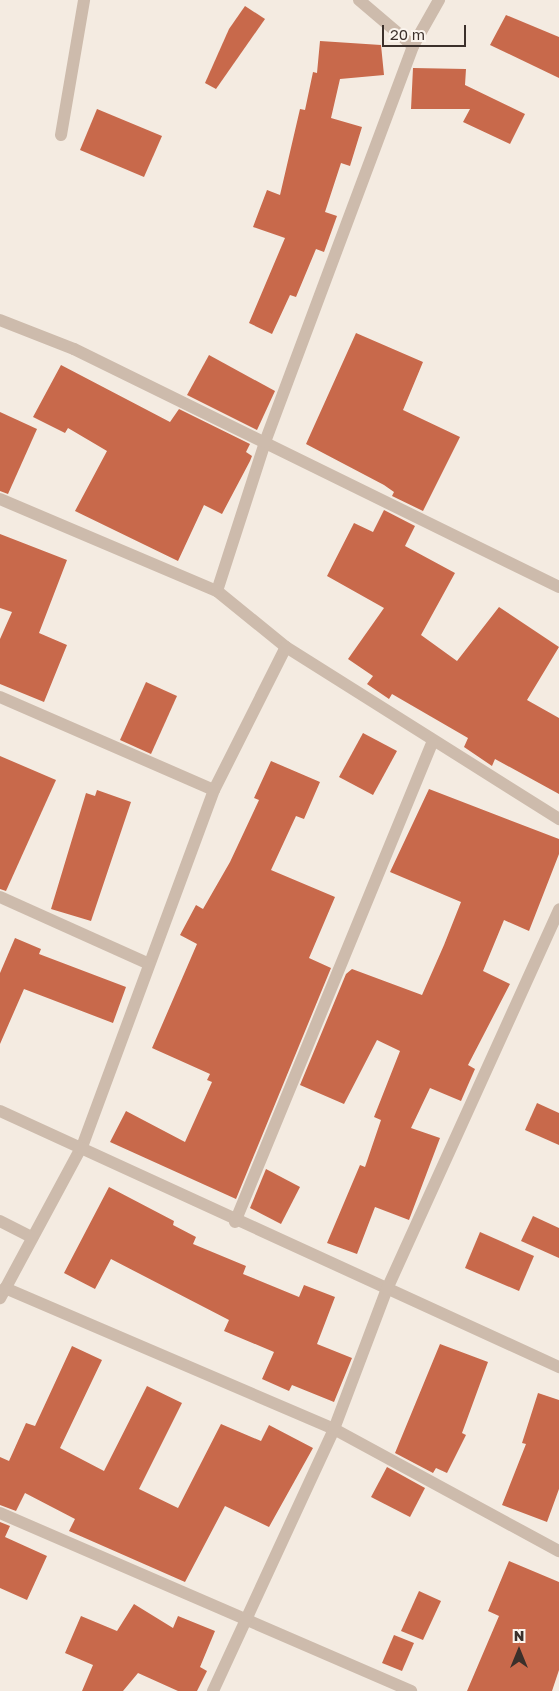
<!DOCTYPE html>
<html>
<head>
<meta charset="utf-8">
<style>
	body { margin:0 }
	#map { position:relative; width:559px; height:1691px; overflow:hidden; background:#f4ebe1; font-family:"Golos Text",sans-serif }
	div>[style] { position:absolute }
	.building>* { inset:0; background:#c8694b }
	.minor>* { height:12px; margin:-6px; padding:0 6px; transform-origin:6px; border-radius:6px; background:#cdbbac }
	span { translate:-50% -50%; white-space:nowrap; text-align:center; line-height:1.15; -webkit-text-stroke:4px #fbf5ee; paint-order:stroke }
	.north { position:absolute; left:494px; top:1626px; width:50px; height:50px; -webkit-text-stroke:4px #fbf5ee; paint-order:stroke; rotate:0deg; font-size:14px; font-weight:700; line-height:20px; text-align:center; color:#3b302b }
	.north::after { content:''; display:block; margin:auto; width:18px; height:22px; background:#3b302b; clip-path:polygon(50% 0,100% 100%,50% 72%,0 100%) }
	.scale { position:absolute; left:382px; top:25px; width:84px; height:22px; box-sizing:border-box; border:2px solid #3b302b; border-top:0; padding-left:6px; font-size:15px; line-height:18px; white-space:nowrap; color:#3b302b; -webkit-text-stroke:4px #fbf5ee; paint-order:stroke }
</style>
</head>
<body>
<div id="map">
	<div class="building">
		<i style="clip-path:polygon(245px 6px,265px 19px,216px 89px,205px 83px,229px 29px)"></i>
		<i style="clip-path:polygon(506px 15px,559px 37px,559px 78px,490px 45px)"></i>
		<i style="clip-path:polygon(320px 41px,381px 45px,384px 75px,340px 79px,331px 118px,362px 127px,350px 166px,341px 163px,325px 212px,337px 216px,324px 252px,316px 249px,296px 297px,290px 295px,272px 334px,249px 323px,285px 238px,253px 227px,267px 190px,280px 195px,300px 109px,305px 110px,313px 72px,317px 73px)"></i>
		<i style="clip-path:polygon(413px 68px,466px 69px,465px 85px,525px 114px,510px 144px,463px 122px,470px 109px,411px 109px)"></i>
		<i style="clip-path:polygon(97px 109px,162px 136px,144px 177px,80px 150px)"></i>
		<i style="clip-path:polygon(356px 333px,423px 362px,403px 410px,460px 437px,423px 511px,392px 496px,394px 492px,384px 485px,306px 444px)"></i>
		<i style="clip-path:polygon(209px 355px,275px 391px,257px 430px,187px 395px)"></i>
		<i style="clip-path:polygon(61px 365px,170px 422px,179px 409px,250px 444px,246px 452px,252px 456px,250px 461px,222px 514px,204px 505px,178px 561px,75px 511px,107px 451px,68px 428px,65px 433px,33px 417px)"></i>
		<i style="clip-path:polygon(0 412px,37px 429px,8px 494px,0 491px)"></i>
		<i style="clip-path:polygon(384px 510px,415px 526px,405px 546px,455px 573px,421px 635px,457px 661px,499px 607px,559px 647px,527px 700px,559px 718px,559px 794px,495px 759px,492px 766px,464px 747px,468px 738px,392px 694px,389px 699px,367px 684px,373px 676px,348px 659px,384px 608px,327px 576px,354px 523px,373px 532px)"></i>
		<i style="clip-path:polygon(0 534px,67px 560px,39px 633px,67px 645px,44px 702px,0 684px,0 639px,12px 612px,0 608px)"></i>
		<i style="clip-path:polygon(146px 682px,177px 696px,151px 754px,120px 740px)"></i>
		<i style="clip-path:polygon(363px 733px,397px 751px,373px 795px,339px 777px)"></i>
		<i style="clip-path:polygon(0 756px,56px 780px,6px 891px,0 889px)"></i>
		<i style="clip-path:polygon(271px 761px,320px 782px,304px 819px,296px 816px,271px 870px,335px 897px,309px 958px,331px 968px,236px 1199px,110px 1142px,126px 1111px,185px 1142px,212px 1082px,207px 1080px,210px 1074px,152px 1048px,197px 944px,180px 935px,196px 905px,203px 909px,230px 862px,259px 800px,254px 798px)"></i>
		<i style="clip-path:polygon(429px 789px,559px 839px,559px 854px,529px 931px,504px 920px,483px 971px,510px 984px,468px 1065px,475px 1069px,461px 1101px,430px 1088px,411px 1128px,440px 1138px,409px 1220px,375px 1207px,357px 1254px,327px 1243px,360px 1165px,365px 1167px,381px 1120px,374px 1117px,400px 1051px,377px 1040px,344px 1104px,300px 1085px,346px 974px,352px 969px,422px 995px,444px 945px,461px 902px,390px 872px)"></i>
		<i style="clip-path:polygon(97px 790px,131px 802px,91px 921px,51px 909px,86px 793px,95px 796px)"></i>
		<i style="clip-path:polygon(15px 938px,41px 949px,39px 954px,126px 987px,113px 1023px,24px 989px,0 1044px,0 973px)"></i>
		<i style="clip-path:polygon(537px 1103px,559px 1113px,559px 1145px,525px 1130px)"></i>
		<i style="clip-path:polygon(266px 1169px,300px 1187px,281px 1224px,250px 1208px)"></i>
		<i style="clip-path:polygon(109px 1187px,174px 1221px,173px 1225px,196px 1237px,193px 1244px,246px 1266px,243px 1274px,299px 1297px,304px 1285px,335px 1297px,317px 1344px,352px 1358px,334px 1402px,292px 1385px,289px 1391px,262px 1379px,274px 1352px,224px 1331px,229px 1320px,111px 1259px,95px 1289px,64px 1273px)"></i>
		<i style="clip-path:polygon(533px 1216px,559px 1228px,559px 1258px,521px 1241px)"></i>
		<i style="clip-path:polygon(480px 1232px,534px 1256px,519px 1291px,465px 1268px)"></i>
		<i style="clip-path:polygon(440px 1344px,488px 1362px,462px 1433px,466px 1435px,447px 1473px,436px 1468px,433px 1473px,395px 1453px)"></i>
		<i style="clip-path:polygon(72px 1346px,102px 1360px,60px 1448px,104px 1471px,147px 1386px,182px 1403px,139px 1489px,178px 1508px,221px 1424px,261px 1441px,269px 1425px,313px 1448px,269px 1527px,225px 1506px,185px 1582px,69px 1531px,75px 1519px,25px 1493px,16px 1511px,0 1505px,0 1457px,9px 1461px,26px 1423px,35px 1426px)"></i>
		<i style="clip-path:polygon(538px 1393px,559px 1400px,559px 1489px,547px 1522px,502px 1505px,526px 1444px,522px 1443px)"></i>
		<i style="clip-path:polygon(387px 1467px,425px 1488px,410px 1517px,371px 1497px)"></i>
		<i style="clip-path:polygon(0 1522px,10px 1526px,5px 1537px,47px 1556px,27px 1600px,0 1588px)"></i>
		<i style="clip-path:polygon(509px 1561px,559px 1582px,559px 1670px,552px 1691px,467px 1691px,499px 1616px,488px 1611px)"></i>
		<i style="clip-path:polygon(419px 1591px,441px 1601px,423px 1640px,401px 1631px)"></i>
		<i style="clip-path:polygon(134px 1604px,173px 1628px,178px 1616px,215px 1631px,200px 1667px,207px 1671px,197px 1691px,178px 1691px,138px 1673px,123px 1691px,82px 1691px,93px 1665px,65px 1653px,81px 1616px,117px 1631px)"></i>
		<i style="clip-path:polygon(394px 1635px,414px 1643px,402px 1671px,382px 1663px)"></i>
	</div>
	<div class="minor">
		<i style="left:359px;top:0;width:71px;rotate:40.4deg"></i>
		<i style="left:61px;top:135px;width:137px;rotate:-80.3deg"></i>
		<i style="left:0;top:320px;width:79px;rotate:21.4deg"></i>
		<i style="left:74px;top:349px;width:540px;rotate:26.14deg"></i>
		<i style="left:0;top:499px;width:236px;rotate:23deg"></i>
		<i style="left:217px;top:591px;width:89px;rotate:39.1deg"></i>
		<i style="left:286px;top:647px;width:323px;rotate:32.2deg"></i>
		<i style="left:217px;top:591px;width:157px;rotate:-72.1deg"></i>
		<i style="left:265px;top:442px;width:423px;rotate:-69.5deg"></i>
		<i style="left:413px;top:46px;width:53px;rotate:-60.5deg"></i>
		<i style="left:0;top:697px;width:233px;rotate:23.5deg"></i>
		<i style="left:214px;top:790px;width:380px;rotate:110.3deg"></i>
		<i style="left:82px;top:1146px;width:173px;rotate:118.3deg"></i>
		<i style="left:214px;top:790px;width:160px;rotate:-63.3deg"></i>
		<i style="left:0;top:897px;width:163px;rotate:24.2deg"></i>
		<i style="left:0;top:1111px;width:615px;rotate:24.61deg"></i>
		<i style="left:0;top:1221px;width:36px;rotate:27deg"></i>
		<i style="left:235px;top:1222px;width:518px;rotate:-67.64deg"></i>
		<i style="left:5px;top:1288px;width:358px;rotate:23.2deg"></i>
		<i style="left:334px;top:1429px;width:256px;rotate:28.5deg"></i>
		<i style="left:0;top:1513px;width:448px;rotate:23.4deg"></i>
		<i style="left:213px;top:1691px;width:289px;rotate:-65.2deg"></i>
		<i style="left:334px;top:1429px;width:150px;rotate:-69.3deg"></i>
		<i style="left:387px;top:1289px;width:417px;rotate:-65.6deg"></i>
	</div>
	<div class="north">N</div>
	<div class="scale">20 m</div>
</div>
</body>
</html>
